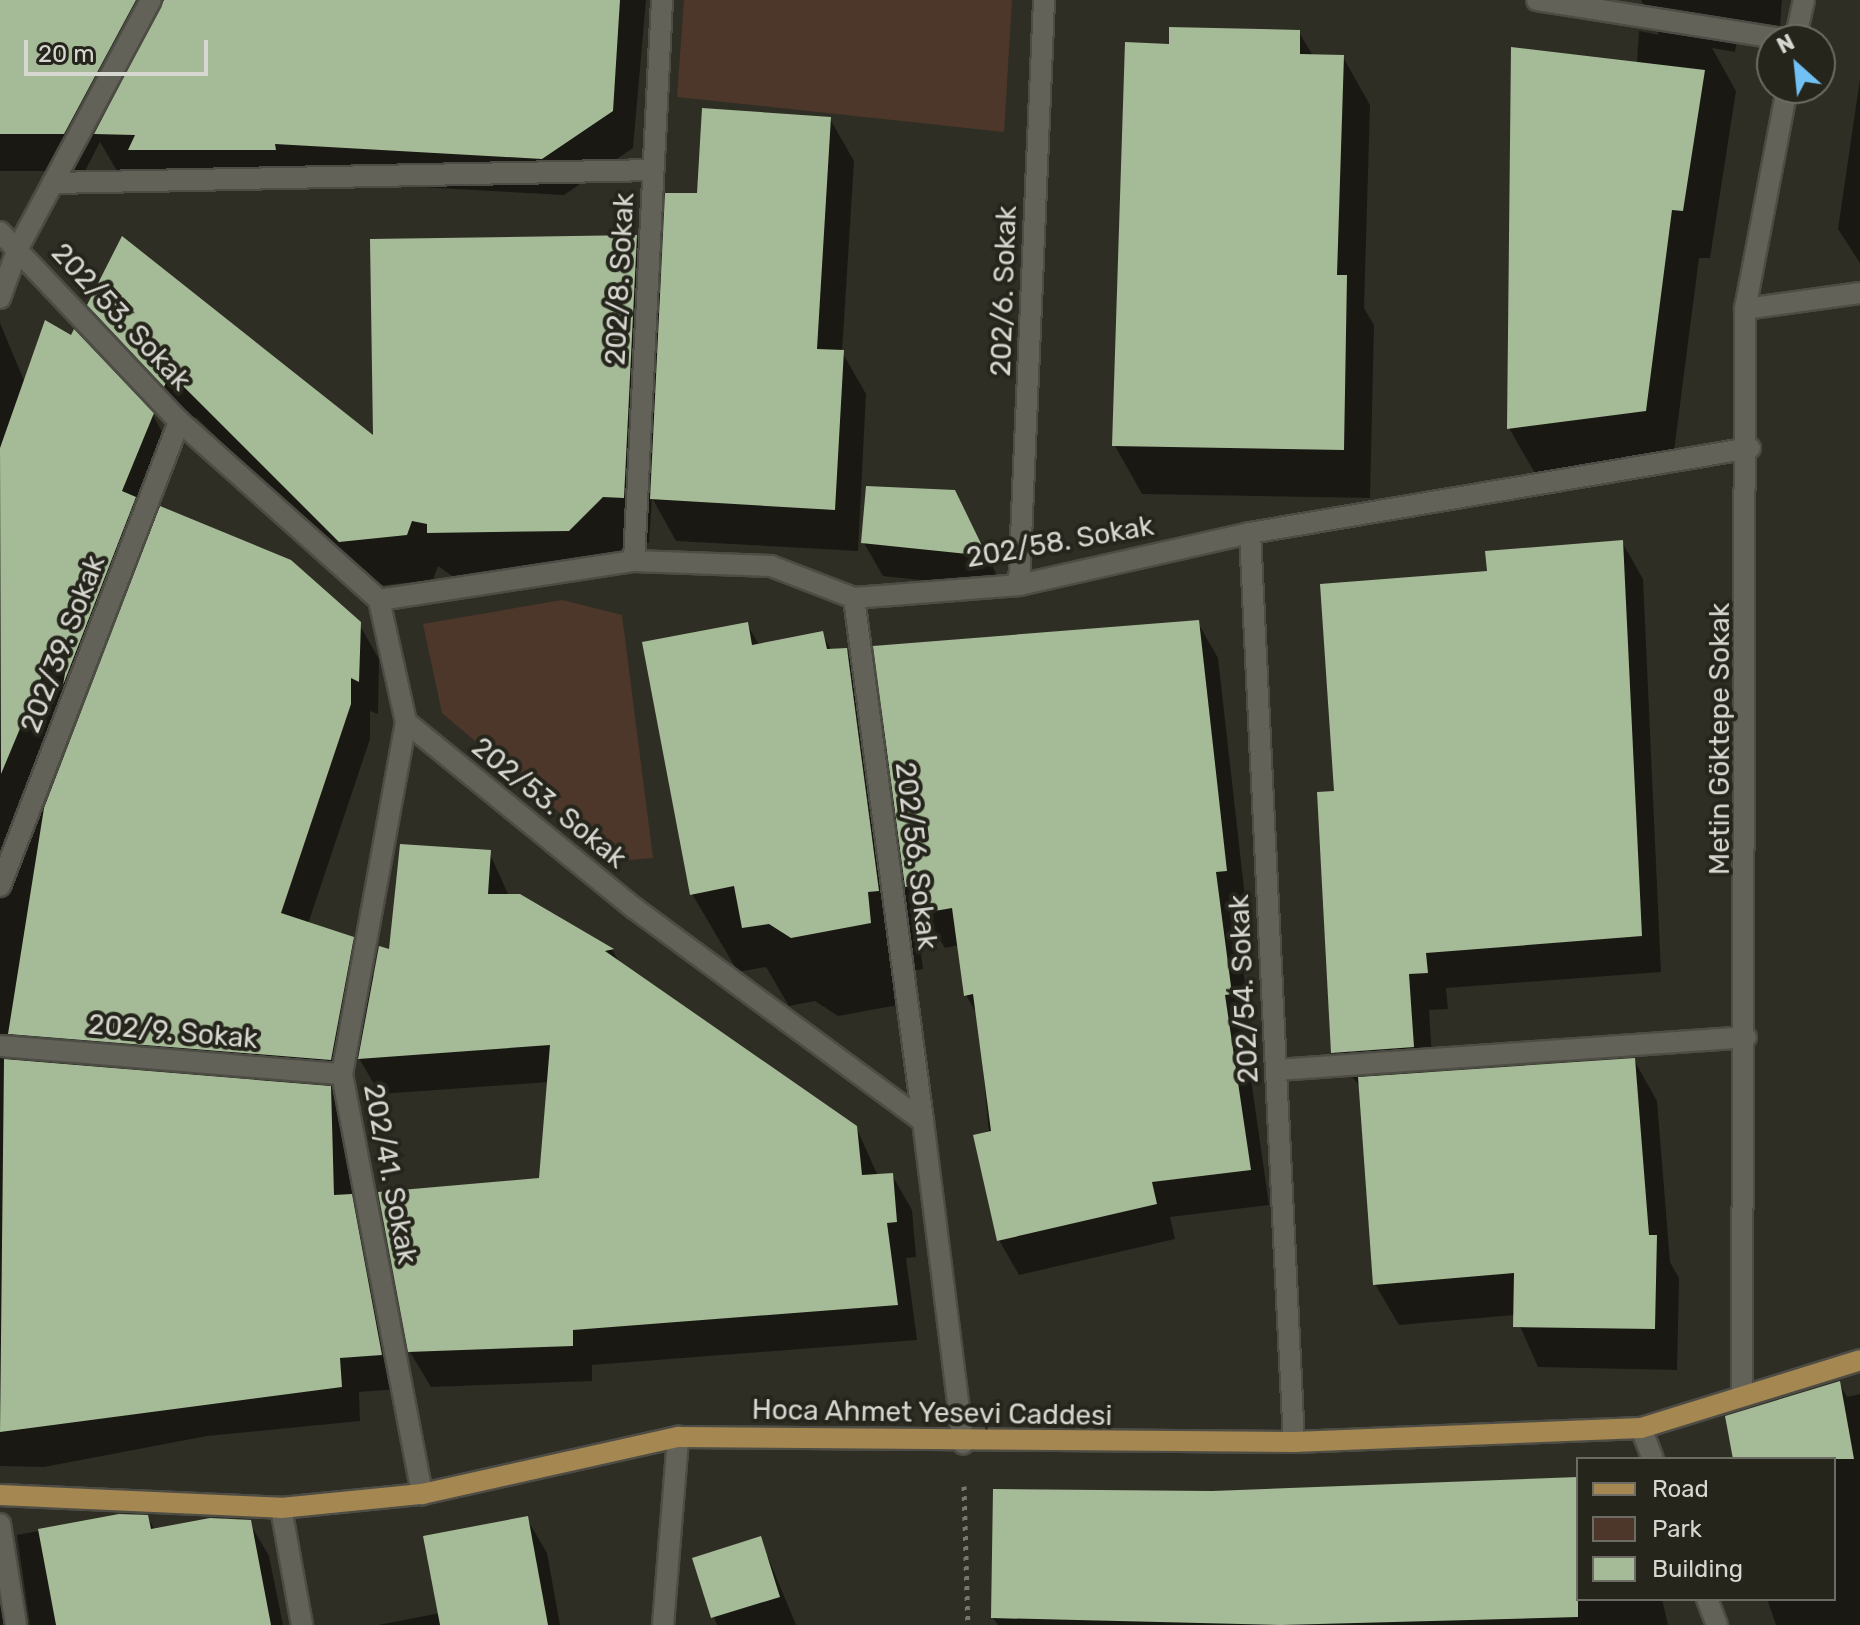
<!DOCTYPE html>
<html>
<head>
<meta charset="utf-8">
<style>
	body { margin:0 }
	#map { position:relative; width:1860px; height:1625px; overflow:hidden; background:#2f2e25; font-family:Rubik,sans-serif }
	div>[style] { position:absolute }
	.green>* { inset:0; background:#4d372a }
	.shadow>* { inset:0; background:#0007 }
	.building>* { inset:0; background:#a5ba96 }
	.path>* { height:5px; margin-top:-2.5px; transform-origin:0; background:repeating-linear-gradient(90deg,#78776f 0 4px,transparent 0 10px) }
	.roads { filter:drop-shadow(2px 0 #4d4c45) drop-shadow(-2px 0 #4d4c45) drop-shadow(0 2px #4d4c45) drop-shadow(0 -2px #4d4c45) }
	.minor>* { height:20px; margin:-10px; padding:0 10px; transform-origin:10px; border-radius:10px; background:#636258 }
	.major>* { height:20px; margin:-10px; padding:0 10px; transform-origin:10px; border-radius:10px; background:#a58751 }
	span { translate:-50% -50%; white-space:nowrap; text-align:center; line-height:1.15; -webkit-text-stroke:8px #25251c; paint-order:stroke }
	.street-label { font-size:28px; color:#d7d7d1 }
	.legend { position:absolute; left:1576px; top:1457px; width:260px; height:144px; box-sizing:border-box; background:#25251c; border:2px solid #6c6c64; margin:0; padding:10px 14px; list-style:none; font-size:24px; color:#d7d7d1 }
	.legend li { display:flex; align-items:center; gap:16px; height:40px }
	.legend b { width:40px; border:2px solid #6c6c64 }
	.north { position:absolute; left:1756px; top:24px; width:80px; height:80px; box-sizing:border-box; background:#25251c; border:2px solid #6c6c64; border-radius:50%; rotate:333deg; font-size:22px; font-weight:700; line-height:32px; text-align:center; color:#d7d7d1 }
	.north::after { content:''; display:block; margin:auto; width:28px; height:36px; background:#72c1f5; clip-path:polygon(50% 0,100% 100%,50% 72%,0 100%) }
	.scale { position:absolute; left:24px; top:40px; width:184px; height:36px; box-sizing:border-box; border:4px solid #d7d7d1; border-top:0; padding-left:10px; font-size:24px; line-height:28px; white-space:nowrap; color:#d7d7d1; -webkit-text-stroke:6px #25251c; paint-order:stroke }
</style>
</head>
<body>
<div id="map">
	<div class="green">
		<i style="clip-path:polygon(684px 0,1012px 0,1004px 132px,677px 97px)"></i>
		<i style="clip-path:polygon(562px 600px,622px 615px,653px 858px,617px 861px,442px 713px,423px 624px)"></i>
	</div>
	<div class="shadow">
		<i style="clip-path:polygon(0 0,646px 0,633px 148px,564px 195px,295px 180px,151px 187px,142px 171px,117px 171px,100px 142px,85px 171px,0 171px)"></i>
		<i style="clip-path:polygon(1641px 0,1782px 0,1780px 26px,1739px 24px,1735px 52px,1712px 48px,1736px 91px,1710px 258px,1699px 258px,1673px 459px,1537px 477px,1509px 428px,1637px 64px,1639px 31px,1659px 35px)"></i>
		<i style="clip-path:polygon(1299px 32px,1313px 56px,1343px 57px,1370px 105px,1364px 308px,1374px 325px,1370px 498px,1142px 494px,1115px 446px)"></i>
		<i style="clip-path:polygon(1860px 79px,1860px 263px,1838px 229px)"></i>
		<i style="clip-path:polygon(830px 119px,854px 161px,842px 352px,866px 394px,858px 551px,676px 541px,652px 498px,649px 543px,630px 542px,595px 576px,455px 578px,438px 566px,433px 580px,367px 587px,196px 417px,191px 430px,116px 351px,89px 305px,375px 439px,636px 237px,663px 284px,699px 195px)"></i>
		<i style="clip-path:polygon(0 323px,25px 383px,152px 414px,172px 449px,145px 516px,153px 530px,359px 624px,379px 659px,378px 714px,370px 711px,370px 739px,308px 924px,352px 939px,375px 978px,391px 952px,489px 852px,509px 896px,613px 951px,620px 964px,856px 1127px,878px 1176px,892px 1175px,912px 1210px,916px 1257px,906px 1258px,917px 1340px,592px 1365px,592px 1381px,431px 1387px,410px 1352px,541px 1180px,549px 1082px,380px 1094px,357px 1055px,350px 1094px,332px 1092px,350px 1122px,352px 1199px,370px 1230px,400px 1389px,359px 1392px,360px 1421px,207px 1436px,44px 1467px,0 1466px)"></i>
		<i style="clip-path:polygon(954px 492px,1004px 589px,883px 576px,864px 543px)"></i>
		<i style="clip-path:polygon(1622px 542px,1643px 579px,1661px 972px,1446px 988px,1448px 1009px,1429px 1010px,1433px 1074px,1634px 1060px,1657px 1101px,1670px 1262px,1679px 1278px,1677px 1370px,1538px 1367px,1515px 1315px,1399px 1325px,1375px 1284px,1361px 1088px,1333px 1052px,1336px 793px,1489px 573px)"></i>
		<i style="clip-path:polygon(1198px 623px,1218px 658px,1246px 906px,1235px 906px,1251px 1029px,1244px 1030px,1269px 1205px,1170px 1217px,1175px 1239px,1019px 1275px,999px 1240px,978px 1016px,966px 995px,959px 945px,945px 948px,914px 898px,923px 969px,912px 971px,915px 1002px,838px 1016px,815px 1001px,789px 1006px,766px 967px,738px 972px,692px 894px,747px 624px,759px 645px,822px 634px,832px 651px,846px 650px,885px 716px)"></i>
		<i style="clip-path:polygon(1839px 1383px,1847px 1397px,1860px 1394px,1860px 1625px,1776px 1625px,1767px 1599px,1834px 1599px,1834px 1459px,1735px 1459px)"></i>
		<i style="clip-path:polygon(1578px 1479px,1578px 1599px,1662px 1599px,1668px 1625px,998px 1625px,993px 1618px,1212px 1493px)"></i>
		<i style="clip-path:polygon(119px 1516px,147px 1517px,155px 1530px,249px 1522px,269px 1556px,283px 1625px,30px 1625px,17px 1535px)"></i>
		<i style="clip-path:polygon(527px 1519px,547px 1553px,560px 1625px,378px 1625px,440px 1613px)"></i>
		<i style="clip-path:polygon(760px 1538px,796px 1625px,717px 1625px,694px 1559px)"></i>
		<i style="clip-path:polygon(0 1566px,14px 1625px,0 1625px)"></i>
	</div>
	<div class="building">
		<i style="clip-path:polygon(0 0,136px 0,64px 134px,0 134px)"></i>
		<i style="clip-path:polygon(164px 0,620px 0,613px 111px,542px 159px,275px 144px,276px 150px,128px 150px,135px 135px,94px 134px)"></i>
		<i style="clip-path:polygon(1169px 27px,1300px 30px,1300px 54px,1344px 55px,1337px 275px,1347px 275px,1344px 450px,1112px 446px,1125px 42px,1169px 44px)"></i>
		<i style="clip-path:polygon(1511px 47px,1705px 70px,1683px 211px,1672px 210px,1646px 411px,1507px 429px)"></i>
		<i style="clip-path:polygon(702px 108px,831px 117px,817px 349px,844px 350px,835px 510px,650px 499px,665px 193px,697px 193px)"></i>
		<i style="clip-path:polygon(637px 235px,624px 498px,603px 497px,569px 531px,427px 533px,427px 524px,412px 521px,407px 535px,339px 542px,170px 373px,164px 387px,87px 305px,122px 236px,373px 435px,370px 239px)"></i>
		<i style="clip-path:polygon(45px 320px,71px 335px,74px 329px,154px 413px,122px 491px,136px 497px,63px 685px,68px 656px,52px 652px,1px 774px,0 448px)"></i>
		<i style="clip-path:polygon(866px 486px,955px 490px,987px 556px,861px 543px)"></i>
		<i style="clip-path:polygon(160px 506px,291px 560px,361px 622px,359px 682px,351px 678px,351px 704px,281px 913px,354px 937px,331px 1060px,8px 1034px,44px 808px)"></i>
		<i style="clip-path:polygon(1623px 540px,1642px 936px,1426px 953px,1428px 973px,1409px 974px,1414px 1047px,1331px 1053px,1317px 792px,1334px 791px,1320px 584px,1487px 571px,1485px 551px)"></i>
		<i style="clip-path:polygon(1199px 620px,1227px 871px,1216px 872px,1232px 994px,1225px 995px,1251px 1170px,1152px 1182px,1157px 1204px,997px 1241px,973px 1135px,991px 1131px,973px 994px,964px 996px,952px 908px,923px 913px,917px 885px,905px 887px,873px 646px)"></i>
		<i style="clip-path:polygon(748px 622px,752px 645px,823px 631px,827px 649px,847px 648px,879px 891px,868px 892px,871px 923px,791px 938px,769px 924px,742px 928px,734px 886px,690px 895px,642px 642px)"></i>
		<i style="clip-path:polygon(400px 844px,491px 850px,488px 894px,520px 894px,614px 949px,605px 951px,857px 1126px,862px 1175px,893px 1173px,897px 1222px,887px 1223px,898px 1305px,573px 1330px,573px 1346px,408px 1352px,378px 1192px,539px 1178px,550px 1045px,358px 1059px,379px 946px,389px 949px)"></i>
		<i style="clip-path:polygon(1635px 1058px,1649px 1235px,1657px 1235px,1655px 1329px,1513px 1327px,1514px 1273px,1373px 1285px,1358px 1077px)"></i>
		<i style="clip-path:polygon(4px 1059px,331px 1086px,334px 1195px,352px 1194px,382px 1355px,340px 1358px,342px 1387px,0 1432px)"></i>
		<i style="clip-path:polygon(1840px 1381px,1854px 1459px,1733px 1459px,1725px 1416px)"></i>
		<i style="clip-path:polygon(1578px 1477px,1578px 1617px,1281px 1625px,991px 1618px,993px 1489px,1212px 1491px)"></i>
		<i style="clip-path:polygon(119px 1514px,148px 1515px,151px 1529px,210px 1518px,251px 1520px,271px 1625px,56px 1625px,38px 1529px)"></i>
		<i style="clip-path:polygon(528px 1516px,548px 1625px,440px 1625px,423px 1536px)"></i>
		<i style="clip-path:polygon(761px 1536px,780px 1597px,711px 1618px,692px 1558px)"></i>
	</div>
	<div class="path">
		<i style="left:964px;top:1486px;width:139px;rotate:88.4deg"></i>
	</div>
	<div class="roads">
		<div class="minor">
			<i style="left:1537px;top:0;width:256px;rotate:9deg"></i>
			<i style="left:1795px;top:40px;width:41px;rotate:-77.3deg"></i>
			<i style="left:53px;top:183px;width:600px;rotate:-1.24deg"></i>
			<i style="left:0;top:232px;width:260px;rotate:46.6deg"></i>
			<i style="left:179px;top:421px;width:268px;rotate:41.8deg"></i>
			<i style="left:379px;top:600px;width:125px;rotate:77.5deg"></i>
			<i style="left:406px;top:722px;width:294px;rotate:39.2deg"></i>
			<i style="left:634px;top:908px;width:359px;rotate:36.4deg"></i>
			<i style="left:923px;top:1121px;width:325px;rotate:82.9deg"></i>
			<i style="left:0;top:298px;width:53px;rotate:-70.2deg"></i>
			<i style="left:18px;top:248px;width:281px;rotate:-61.8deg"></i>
			<i style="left:1745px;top:309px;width:116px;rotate:-7.9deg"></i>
			<i style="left:1250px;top:533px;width:910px;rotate:87.23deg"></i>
			<i style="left:634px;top:561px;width:562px;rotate:-87.14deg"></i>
			<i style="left:1019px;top:585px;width:586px;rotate:-87.55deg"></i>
			<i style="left:854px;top:598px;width:528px;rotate:82.48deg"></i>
			<i style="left:379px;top:600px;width:258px;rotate:-8.7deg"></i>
			<i style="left:634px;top:561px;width:137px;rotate:2.1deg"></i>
			<i style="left:771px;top:566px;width:89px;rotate:21.1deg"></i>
			<i style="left:854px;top:598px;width:166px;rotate:-4.5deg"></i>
			<i style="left:1019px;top:585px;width:237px;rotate:-12.7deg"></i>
			<i style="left:1250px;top:533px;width:507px;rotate:-9.65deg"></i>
			<i style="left:406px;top:722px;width:358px;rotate:100.3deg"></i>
			<i style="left:342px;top:1074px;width:428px;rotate:79.2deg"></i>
			<i style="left:0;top:886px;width:498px;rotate:-68.9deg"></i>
			<i style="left:0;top:1046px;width:343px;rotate:4.7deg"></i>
			<i style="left:1276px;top:1070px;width:471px;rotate:-4deg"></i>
			<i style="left:1742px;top:1393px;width:1084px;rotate:-89.84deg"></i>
			<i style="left:1745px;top:309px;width:225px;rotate:-79.2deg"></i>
			<i style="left:1641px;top:1428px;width:33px;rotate:69deg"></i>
			<i style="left:281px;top:1508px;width:119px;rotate:79.8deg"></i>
			<i style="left:0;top:1524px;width:102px;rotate:81deg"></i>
			<i style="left:1707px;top:1599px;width:28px;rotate:69deg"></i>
			<i style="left:663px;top:1625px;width:189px;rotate:-85.4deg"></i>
		</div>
		<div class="major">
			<i style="left:0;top:1495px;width:281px;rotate:2.6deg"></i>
			<i style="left:281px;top:1508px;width:142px;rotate:-5.7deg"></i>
			<i style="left:422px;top:1494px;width:262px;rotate:-12.6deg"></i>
			<i style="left:678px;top:1437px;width:616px;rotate:0.47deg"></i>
			<i style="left:1294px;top:1442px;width:347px;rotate:-2.3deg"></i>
			<i style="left:1641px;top:1428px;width:229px;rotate:-17.2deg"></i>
		</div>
	</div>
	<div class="street-label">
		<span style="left:620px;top:279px;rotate:-87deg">202/8. Sokak</span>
		<span style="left:1004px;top:291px;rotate:-88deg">202/6. Sokak</span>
		<span style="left:121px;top:317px;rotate:47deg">202/53. Sokak</span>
		<span style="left:1060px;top:542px;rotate:-10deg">202/58. Sokak</span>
		<span style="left:63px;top:644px;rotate:-69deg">202/39. Sokak</span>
		<span style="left:1720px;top:739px;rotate:-90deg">Metin Göktepe Sokak</span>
		<span style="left:549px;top:803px;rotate:39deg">202/53. Sokak</span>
		<span style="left:916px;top:856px;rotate:83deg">202/56. Sokak</span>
		<span style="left:1244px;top:989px;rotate:-93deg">202/54. Sokak</span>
		<span style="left:173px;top:1032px;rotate:5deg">202/9. Sokak</span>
		<span style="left:390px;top:1174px;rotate:79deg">202/41. Sokak</span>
		<span style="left:932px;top:1413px;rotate:1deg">Hoca Ahmet Yesevi Caddesi</span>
	</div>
	<ul class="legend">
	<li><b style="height:10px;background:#a58751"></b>Road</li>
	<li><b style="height:22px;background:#4d372a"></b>Park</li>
	<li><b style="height:22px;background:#a5ba96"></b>Building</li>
	</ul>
	<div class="north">N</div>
	<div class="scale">20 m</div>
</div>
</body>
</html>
